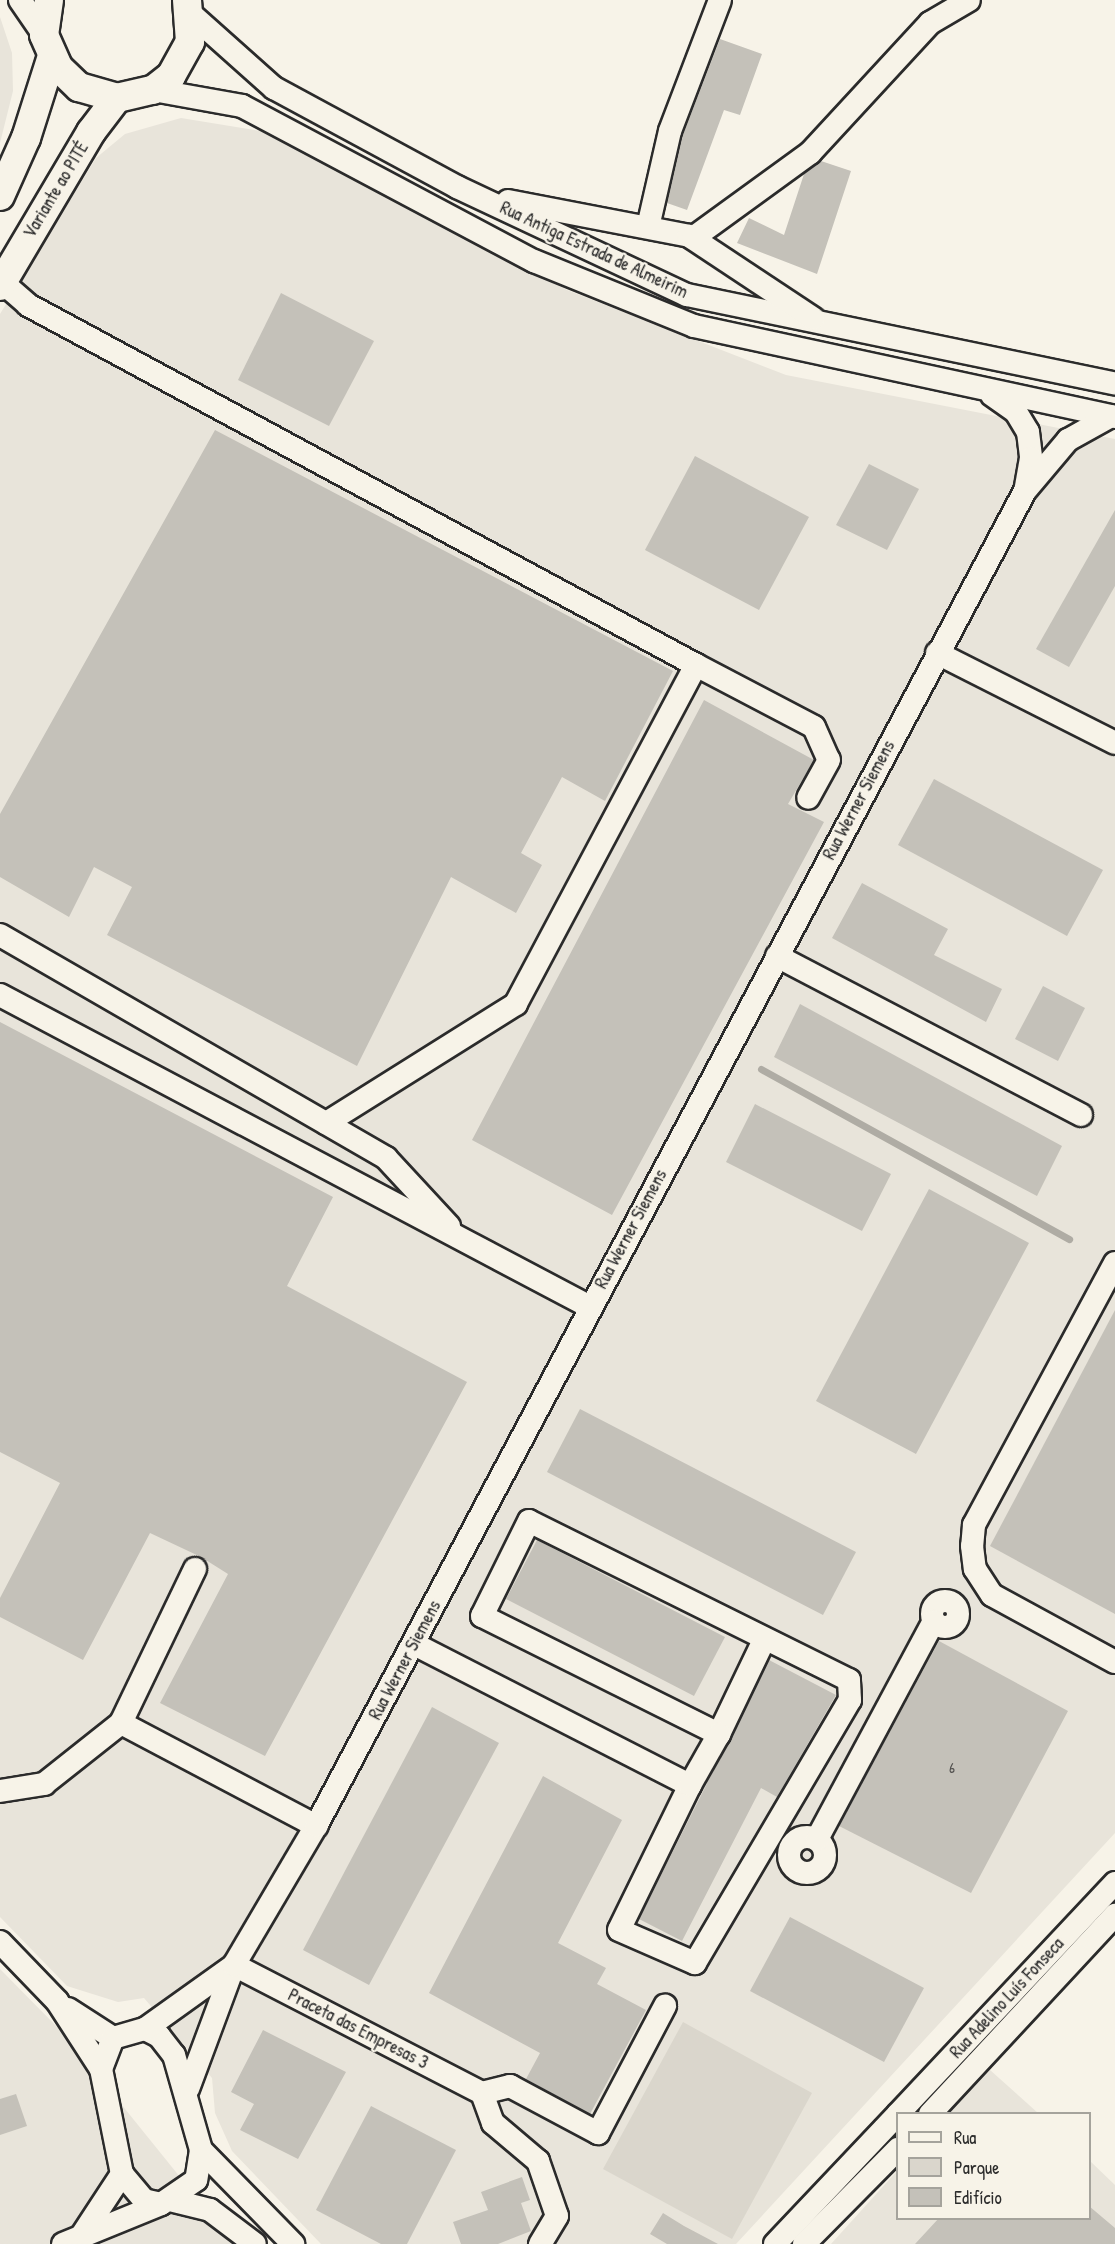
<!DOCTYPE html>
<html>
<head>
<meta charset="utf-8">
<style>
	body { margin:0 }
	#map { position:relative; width:1115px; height:2244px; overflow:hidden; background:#f7f3e8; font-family:"Patrick Hand",sans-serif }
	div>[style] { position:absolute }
	.built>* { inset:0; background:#e8e4da }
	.green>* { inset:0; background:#dad6cc }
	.stream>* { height:7px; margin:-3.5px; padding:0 3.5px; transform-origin:3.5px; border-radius:3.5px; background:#afaca4 }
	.building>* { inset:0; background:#c4c1b9 }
	.roads { filter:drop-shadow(2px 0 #2b2b2b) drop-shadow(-2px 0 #2b2b2b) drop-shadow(0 2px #2b2b2b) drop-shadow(0 -2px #2b2b2b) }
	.minor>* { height:22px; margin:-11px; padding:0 11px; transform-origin:11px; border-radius:11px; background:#f7f3e8 }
	.minor>.ring { margin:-11px; padding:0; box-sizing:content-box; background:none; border:22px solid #f7f3e8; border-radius:50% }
	.major>* { height:28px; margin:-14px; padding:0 14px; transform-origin:14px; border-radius:14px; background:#f7f3e8 }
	span { translate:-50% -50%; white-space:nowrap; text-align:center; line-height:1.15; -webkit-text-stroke:4.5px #f7f3e8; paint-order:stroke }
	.number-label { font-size:15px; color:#51504e }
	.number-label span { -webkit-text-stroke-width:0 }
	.street-label { font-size:18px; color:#2b2b2b }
	.legend { position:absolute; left:896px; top:2112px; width:195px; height:108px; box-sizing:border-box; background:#f7f3e8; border:2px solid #a5a39c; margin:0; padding:8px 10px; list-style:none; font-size:18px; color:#2b2b2b }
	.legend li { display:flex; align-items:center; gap:12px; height:30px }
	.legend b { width:30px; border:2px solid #a5a39c }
</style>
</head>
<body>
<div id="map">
	<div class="built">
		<i style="clip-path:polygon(0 17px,12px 53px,13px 91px,0 143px)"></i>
		<i style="clip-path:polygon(181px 118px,260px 131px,567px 290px,786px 375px,1115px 439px,1115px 1833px,736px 2244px,321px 2244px,232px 2151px,215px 2113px,212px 2078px,144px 1998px,118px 2002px,67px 1986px,0 1917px,0 314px,96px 158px,125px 134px)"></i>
		<i style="clip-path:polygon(0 1969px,67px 2037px,234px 2244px,0 2244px)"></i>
		<i style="clip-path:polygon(990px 2070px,1038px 2113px,950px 2113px)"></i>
		<i style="clip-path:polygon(1090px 2161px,1115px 2185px,1115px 2244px,831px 2244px,897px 2171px,898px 2218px,1090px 2218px)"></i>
	</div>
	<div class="green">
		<i style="clip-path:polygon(683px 2022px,812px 2093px,732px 2239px,603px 2169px)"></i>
	</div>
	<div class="stream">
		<i style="left:761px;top:1069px;width:352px;rotate:28.9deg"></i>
	</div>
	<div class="building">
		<i style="clip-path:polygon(720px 39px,762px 54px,740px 115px,724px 110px,687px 210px,667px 203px,683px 135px)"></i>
		<i style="clip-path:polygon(821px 161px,851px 171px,817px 274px,737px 243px,749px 218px,784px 235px,804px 174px)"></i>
		<i style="clip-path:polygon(281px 293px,374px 341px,329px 426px,238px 380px)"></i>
		<i style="clip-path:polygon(215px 430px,673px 671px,605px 801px,562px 777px,521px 853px,542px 865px,516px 913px,451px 877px,357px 1066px,107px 935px,132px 887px,94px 867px,69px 917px,0 877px,0 814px)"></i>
		<i style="clip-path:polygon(695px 456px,809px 517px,759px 610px,645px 550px)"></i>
		<i style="clip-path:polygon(869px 464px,919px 489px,887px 550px,836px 525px)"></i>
		<i style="clip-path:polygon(1115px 510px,1115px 586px,1069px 667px,1036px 649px)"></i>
		<i style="clip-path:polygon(704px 700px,814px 760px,788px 804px,824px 822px,612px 1215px,472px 1140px)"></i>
		<i style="clip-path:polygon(934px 779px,1103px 870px,1067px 936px,898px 845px)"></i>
		<i style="clip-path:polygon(862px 883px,948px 929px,934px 955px,1002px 989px,986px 1022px,832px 938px)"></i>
		<i style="clip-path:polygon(1043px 986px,1085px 1008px,1058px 1061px,1015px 1039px)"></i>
		<i style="clip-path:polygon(800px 1004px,1062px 1146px,1037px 1196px,774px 1057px)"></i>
		<i style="clip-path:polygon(0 1022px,333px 1197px,287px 1286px,467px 1382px,265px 1756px,160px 1703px,228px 1574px,201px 1557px,150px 1533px,83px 1660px,0 1617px,0 1598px,60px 1483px,0 1452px)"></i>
		<i style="clip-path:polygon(755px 1104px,891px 1174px,862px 1231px,726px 1162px)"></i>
		<i style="clip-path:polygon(929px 1189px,1029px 1243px,916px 1454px,816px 1401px)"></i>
		<i style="clip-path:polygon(1115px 1310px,1115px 1614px,990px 1546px)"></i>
		<i style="clip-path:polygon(580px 1409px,856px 1552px,823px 1615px,547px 1472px)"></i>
		<i style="clip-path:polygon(537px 1540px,725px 1637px,694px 1696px,506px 1599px)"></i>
		<i style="clip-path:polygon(939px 1641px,1068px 1711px,971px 1893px,839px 1826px)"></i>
		<i style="clip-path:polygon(769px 1660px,836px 1695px,777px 1797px,761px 1788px,682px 1941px,639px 1919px)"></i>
		<i style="clip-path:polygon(432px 1707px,499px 1743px,369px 1985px,303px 1950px)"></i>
		<i style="clip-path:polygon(543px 1776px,622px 1820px,558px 1943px,606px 1968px,597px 1984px,646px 2010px,590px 2114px,526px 2079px,540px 2053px,429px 1993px)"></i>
		<i style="clip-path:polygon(790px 1917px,924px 1988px,884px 2062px,750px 1991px)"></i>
		<i style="clip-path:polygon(263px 2030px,346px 2072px,298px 2159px,240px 2130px,254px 2104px,231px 2092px)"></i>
		<i style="clip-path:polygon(16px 2094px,27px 2126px,0 2135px,0 2099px)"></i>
		<i style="clip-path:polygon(371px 2106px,456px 2150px,407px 2244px,381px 2244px,316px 2210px)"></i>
		<i style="clip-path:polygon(522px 2177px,530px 2200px,521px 2203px,531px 2231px,498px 2244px,461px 2244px,453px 2222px,488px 2210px,481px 2192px)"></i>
		<i style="clip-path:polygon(1089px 2206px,1115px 2228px,1115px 2244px,915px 2244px,939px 2218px,1089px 2218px)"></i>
		<i style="clip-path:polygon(663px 2213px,684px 2226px,718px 2244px,667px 2244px,650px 2234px)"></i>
	</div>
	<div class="roads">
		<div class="minor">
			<i style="left:20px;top:0;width:42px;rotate:55.6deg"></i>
			<i style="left:192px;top:15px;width:110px;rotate:41.7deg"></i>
			<i style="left:274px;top:88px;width:208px;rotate:28.4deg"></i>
			<i style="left:457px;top:187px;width:254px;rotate:25.2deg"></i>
			<i style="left:687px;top:295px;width:437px;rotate:11.7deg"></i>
			<i style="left:153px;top:90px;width:90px;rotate:10.2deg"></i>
			<i style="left:242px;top:106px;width:331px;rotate:28deg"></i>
			<i style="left:534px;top:261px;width:173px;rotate:22.1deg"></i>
			<i style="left:694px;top:326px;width:430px;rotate:12.2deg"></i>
			<i style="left:508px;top:201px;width:184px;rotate:10.9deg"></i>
			<i style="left:689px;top:236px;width:149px;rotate:33.5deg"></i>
			<i style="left:648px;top:227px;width:98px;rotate:-77.1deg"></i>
			<i style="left:670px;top:131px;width:140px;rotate:-69.1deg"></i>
			<i style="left:693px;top:238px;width:145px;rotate:-36deg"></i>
			<i style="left:810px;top:153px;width:177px;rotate:-47.3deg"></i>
			<i style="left:930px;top:23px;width:45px;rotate:-30.5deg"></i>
			<i style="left:2px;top:282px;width:35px;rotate:41deg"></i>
			<i style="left:28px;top:305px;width:759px;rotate:28.32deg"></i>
			<i style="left:696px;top:665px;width:384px;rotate:118deg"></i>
			<i style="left:516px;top:1004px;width:224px;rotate:147.9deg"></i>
			<i style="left:992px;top:395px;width:29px;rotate:35deg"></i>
			<i style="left:1016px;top:412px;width:23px;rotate:59deg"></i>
			<i style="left:1028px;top:432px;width:26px;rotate:83deg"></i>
			<i style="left:1031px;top:458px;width:29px;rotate:100deg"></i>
			<i style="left:937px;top:653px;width:199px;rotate:26.8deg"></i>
			<i style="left:696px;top:665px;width:133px;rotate:27.7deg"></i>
			<i style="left:814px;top:727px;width:36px;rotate:66deg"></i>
			<i style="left:829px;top:760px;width:43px;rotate:118.9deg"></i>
			<i style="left:0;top:935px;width:446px;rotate:30deg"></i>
			<i style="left:386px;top:1158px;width:93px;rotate:47.2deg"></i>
			<i style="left:777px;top:956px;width:343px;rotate:27.6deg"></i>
			<i style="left:0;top:995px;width:667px;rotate:27.87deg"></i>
			<i style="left:1115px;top:1263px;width:298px;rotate:118.3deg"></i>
			<i style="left:974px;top:1525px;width:21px;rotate:95deg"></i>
			<i style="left:972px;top:1546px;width:23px;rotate:83deg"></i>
			<i style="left:975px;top:1569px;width:31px;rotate:57deg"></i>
			<i style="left:992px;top:1595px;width:140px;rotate:28.6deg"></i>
			<i style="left:195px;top:1569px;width:171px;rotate:115.7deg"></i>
			<i style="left:121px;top:1723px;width:221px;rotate:27.8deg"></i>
			<i class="ring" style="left:932px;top:1601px;width:4px;height:4px"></i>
			<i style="left:414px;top:1644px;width:310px;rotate:27.1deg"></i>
			<i style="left:690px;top:1785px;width:161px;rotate:116.1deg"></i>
			<i style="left:619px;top:1930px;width:83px;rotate:23.5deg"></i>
			<i style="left:695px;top:1963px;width:305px;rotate:-59.5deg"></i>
			<i style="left:850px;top:1700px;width:20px;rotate:-93deg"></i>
			<i style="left:849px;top:1680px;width:357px;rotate:-153.6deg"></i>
			<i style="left:529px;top:1521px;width:106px;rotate:116.3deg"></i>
			<i style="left:482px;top:1616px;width:265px;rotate:26.5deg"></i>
			<i style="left:719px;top:1734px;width:104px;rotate:-64.4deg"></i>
			<i style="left:690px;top:1785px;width:59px;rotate:-60.4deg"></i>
			<i style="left:0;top:1791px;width:45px;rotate:-9deg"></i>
			<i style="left:44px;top:1784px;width:98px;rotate:-38.4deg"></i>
			<i class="ring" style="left:789px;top:1837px;width:14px;height:14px"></i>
			<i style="left:817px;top:1839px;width:247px;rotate:-61.8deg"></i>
			<i style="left:0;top:1942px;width:82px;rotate:46deg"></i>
			<i style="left:57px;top:2001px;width:81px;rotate:57.1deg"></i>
			<i style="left:234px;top:1965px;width:279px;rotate:27.3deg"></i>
			<i style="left:68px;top:2009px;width:54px;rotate:32.8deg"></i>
			<i style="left:145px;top:2029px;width:16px;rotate:27deg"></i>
			<i style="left:159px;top:2036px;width:24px;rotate:52deg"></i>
			<i style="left:174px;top:2055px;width:99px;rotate:74.1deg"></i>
			<i style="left:201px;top:2150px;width:30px;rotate:99deg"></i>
			<i style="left:196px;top:2180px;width:42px;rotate:145.6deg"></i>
			<i style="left:161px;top:2204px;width:17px;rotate:-167deg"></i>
			<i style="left:144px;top:2200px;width:34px;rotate:-130deg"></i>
			<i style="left:122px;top:2174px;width:107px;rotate:-101.3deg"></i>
			<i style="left:101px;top:2069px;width:33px;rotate:-69deg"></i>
			<i style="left:113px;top:2038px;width:33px;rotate:-16deg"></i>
			<i style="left:145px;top:2029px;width:108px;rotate:-35.6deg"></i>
			<i style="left:188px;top:2089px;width:132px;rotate:-69.6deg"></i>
			<i style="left:234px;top:1965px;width:161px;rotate:-59.5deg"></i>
			<i style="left:316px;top:1826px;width:1512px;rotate:-62.03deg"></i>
			<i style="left:1025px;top:491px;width:67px;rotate:-49.9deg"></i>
			<i style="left:1068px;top:440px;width:49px;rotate:-29.2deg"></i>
			<i style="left:482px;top:2093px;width:29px;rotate:-14deg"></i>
			<i style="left:510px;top:2086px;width:100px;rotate:28.1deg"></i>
			<i style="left:598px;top:2133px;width:144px;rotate:-62.2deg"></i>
			<i style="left:482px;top:2093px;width:32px;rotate:70deg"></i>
			<i style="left:493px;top:2123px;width:59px;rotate:40.2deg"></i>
			<i style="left:538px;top:2161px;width:58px;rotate:70.9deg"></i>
			<i style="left:557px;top:2216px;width:33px;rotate:121deg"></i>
			<i style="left:898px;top:2114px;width:317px;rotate:-46.8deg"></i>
			<i style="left:930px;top:2114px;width:272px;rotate:-47.1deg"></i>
			<i style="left:201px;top:2150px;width:132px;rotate:45.6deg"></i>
			<i style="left:170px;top:2200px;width:41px;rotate:14deg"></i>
			<i style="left:210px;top:2210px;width:56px;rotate:37.1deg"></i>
			<i style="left:80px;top:2238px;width:77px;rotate:-56.7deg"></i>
			<i style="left:63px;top:2244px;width:106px;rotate:-22.2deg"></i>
			<i style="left:775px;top:2244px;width:179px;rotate:-46.6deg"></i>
			<i style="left:804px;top:2244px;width:134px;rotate:-45.3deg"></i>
		</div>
		<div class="major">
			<i style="left:49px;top:0;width:35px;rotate:98deg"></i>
			<i style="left:44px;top:35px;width:35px;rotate:66deg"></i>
			<i style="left:58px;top:67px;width:29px;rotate:44deg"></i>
			<i style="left:79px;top:87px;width:40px;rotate:16deg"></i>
			<i style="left:117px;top:98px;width:37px;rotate:-13deg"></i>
			<i style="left:153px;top:90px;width:23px;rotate:-38deg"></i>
			<i style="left:171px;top:76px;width:39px;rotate:-61deg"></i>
			<i style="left:190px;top:42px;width:42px;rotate:-94.1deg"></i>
			<i style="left:0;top:196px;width:64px;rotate:-65.9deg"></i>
			<i style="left:26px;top:138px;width:86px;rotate:-72.4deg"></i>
			<i style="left:0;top:286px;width:179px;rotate:-59.4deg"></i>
			<i style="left:91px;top:132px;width:43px;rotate:-52.6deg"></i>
		</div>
	</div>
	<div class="number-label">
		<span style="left:952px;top:1768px">6</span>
	</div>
	<div class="street-label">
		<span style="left:56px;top:190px;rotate:-59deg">Variante ao PITÉ</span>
		<span style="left:594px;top:250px;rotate:25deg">Rua Antiga Estrada de Almeirim</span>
		<span style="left:859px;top:800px;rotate:-62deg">Rua Werner Siemens</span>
		<span style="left:631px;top:1229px;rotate:-62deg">Rua Werner Siemens</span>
		<span style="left:405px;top:1660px;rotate:-62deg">Rua Werner Siemens</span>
		<span style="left:1007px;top:1998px;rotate:-47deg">Rua Adelino Luís Fonseca</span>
		<span style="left:358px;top:2029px;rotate:27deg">Praceta das Empresas 3</span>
	</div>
	<ul class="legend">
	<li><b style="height:8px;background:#f7f3e8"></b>Rua</li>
	<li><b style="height:16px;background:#dad6cc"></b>Parque</li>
	<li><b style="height:16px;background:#c4c1b9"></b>Edifício</li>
	</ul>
</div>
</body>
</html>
